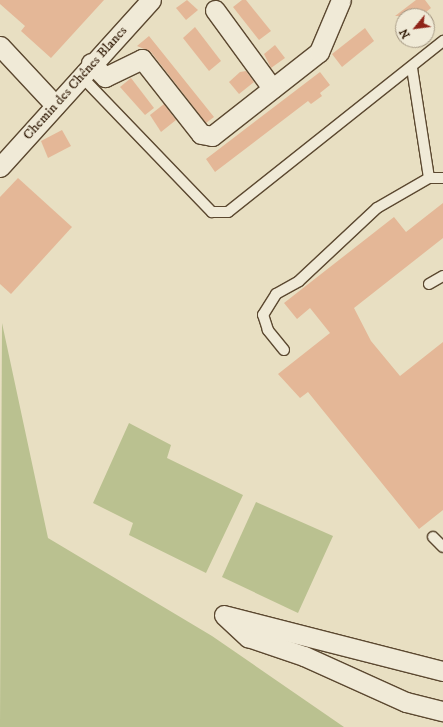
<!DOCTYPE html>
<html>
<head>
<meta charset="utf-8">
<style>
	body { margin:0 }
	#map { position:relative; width:443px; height:727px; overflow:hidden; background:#e8dfc2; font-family:"IM FELL DW Pica",serif }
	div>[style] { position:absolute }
	.green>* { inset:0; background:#bac190 }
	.building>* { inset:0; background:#e4b797 }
	.roads { filter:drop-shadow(1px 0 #5b4830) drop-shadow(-1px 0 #5b4830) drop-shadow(0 1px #5b4830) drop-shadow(0 -1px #5b4830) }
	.service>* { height:10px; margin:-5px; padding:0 5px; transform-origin:5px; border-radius:5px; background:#f0ead7 }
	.minor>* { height:19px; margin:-9.5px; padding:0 9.5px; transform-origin:9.5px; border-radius:9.5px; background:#f0ead7 }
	span { translate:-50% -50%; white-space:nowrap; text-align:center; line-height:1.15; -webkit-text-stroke:3px #f0ead7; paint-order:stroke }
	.street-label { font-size:14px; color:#2c1500 }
	.north { position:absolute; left:395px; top:8px; width:40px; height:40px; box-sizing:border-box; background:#f0ead7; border:1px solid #a29581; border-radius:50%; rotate:241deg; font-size:11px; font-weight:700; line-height:16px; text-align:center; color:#2c1500 }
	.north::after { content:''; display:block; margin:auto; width:14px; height:18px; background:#8f2418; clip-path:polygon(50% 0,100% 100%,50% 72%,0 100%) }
</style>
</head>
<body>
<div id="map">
	<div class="green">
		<i style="clip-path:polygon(2px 323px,48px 538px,212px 636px,344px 727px,0 727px)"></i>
		<i style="clip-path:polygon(129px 423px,171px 445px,167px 458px,243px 495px,206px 573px,129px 535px,133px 523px,93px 503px)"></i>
		<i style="clip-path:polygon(256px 502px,333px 536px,298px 613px,222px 577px)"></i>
	</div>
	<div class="building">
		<i style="clip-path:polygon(0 0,104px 0,51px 58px,21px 31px,25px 26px,0 4px)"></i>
		<i style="clip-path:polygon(187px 0,198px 10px,186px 20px,176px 8px)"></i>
		<i style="clip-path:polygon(242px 0,246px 0,271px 31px,259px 40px,233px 7px)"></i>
		<i style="clip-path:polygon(416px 0,425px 0,431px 8px,421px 16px,395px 16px)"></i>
		<i style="clip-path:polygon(195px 27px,221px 61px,209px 71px,183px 38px)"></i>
		<i style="clip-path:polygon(365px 28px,374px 41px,342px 67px,332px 54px)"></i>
		<i style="clip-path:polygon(149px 36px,214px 117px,206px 123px,151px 52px,137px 46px)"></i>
		<i style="clip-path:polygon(275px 45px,285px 58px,271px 68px,264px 54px)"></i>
		<i style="clip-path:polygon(240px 72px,246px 71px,254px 82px,239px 94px,229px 82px)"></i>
		<i style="clip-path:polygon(320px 72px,330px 85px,320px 93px,322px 96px,311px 104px,308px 101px,215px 172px,206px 159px)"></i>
		<i style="clip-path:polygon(131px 78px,154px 108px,145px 115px,120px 87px)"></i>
		<i style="clip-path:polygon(164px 104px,176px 120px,161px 132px,150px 115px)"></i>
		<i style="clip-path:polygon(62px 130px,71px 146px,48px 158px,41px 141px)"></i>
		<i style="clip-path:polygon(18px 178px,72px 227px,11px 294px,0 284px,0 197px)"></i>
		<i style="clip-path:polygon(443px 203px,443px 238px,354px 308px,371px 341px,400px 376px,443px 342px,443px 510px,419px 529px,308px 392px,300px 398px,278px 374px,330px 333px,310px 308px,297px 319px,284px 303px,394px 217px,406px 232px)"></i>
	</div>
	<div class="roads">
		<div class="service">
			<i style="left:412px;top:68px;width:111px;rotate:81.2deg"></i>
			<i style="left:81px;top:76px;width:189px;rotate:46.1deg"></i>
			<i style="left:212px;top:212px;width:16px"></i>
			<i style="left:228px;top:212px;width:275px;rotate:-38.5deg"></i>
			<i style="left:429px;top:284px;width:16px;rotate:-30deg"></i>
			<i style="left:284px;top:350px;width:26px;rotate:-129deg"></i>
			<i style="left:268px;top:330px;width:16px;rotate:-108deg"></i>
			<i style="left:263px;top:315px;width:25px;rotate:-58deg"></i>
			<i style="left:276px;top:294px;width:26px;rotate:-29deg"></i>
			<i style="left:299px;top:281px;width:107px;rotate:-43.1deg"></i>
			<i style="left:377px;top:208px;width:60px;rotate:-30deg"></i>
			<i style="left:429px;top:178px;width:14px"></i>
			<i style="left:433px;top:537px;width:14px;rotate:45deg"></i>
		</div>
		<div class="minor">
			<i style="left:215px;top:10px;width:97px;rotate:53.8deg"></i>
			<i style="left:0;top:46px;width:81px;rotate:47deg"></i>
			<i style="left:91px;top:63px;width:20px;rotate:45deg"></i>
			<i style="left:105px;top:77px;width:41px;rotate:-25.9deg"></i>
			<i style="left:142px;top:59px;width:95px;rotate:51.8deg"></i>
			<i style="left:201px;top:134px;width:11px;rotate:10deg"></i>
			<i style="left:212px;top:136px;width:136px;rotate:-38.1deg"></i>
			<i style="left:319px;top:52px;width:56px;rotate:-67.1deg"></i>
			<i style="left:0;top:167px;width:225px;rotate:-47.9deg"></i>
			<i style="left:224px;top:615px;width:33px;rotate:43deg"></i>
			<i style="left:248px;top:637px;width:59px;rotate:18.7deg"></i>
			<i style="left:304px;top:656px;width:112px;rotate:24.3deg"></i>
			<i style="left:406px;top:702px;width:38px;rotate:14deg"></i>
			<i style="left:227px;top:616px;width:223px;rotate:14.3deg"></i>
		</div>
	</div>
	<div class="street-label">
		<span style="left:75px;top:83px;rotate:-48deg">Chemin des Chênes Blancs</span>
	</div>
	<div class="north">N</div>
</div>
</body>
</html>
